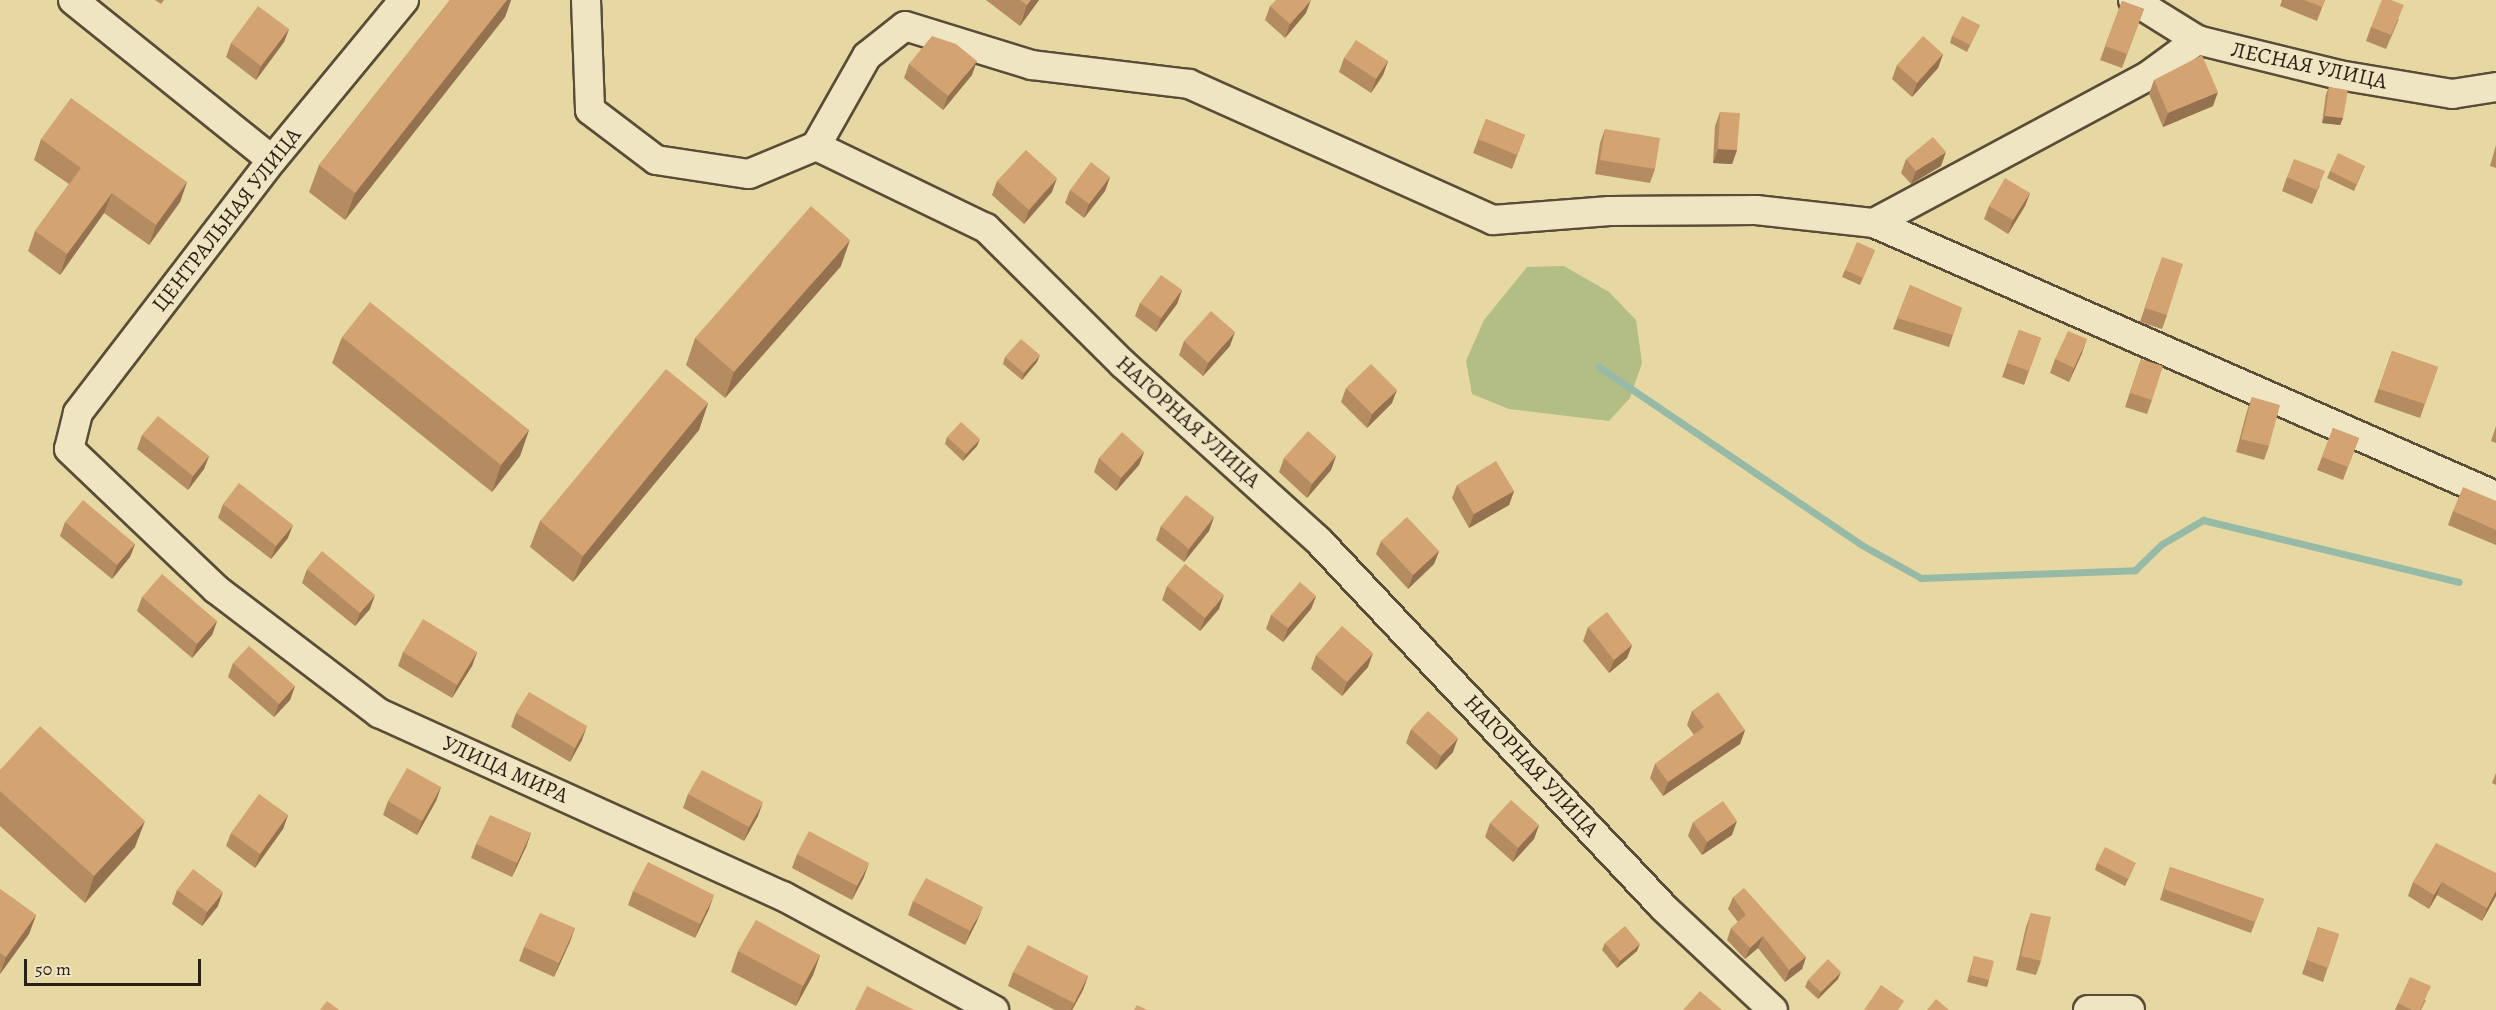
<!DOCTYPE html>
<html>
<head>
<meta charset="utf-8">
<style>
	body { margin:0 }
	#map { position:relative; width:2496px; height:1010px; overflow:hidden; background:#e6d7a3; font-family:Alegreya,serif }
	div>[style] { position:absolute }
	.green>* { inset:0; background:#b3be86 }
	.stream>* { height:7px; margin:-3.5px; padding:0 3.5px; transform-origin:3.5px; border-radius:3.5px; background:#96baa5 }
	.roads { filter:drop-shadow(2px 0 #594d37) drop-shadow(-2px 0 #594d37) drop-shadow(0 2px #594d37) drop-shadow(0 -2px #594d37) }
	.minor>* { height:28px; margin:-14px; padding:0 14px; transform-origin:14px; border-radius:14px; background:#efe5c3 }
	.wall>* { inset:0; background:#b58c61 }
	.shaded-wall>* { inset:0; background:#94724f }
	.building>* { inset:0; background:#d3a371 }
	span { translate:-50% -50%; white-space:nowrap; text-align:center; line-height:1.15; -webkit-text-stroke:5px #efe5c3; paint-order:stroke }
	.street-label { font-size:22px; color:#2a1f13 }
	.scale { position:absolute; left:24px; top:959px; width:177px; height:27px; box-sizing:border-box; border:3px solid #2a1f13; border-top:0; padding-left:8px; font-size:18px; line-height:21px; white-space:nowrap; color:#2a1f13; -webkit-text-stroke:4px #efe5c3; paint-order:stroke }
</style>
</head>
<body>
<div id="map">
	<div class="green">
		<i style="clip-path:polygon(1564px 266px,1609px 292px,1636px 320px,1642px 363px,1630px 398px,1609px 421px,1509px 409px,1472px 394px,1466px 361px,1484px 320px,1527px 267px)"></i>
	</div>
	<div class="stream">
		<i style="left:1599px;top:367px;width:315px;rotate:34.1deg"></i>
		<i style="left:1860px;top:544px;width:70px;rotate:29.1deg"></i>
		<i style="left:1921px;top:578px;width:214px;rotate:-2.1deg"></i>
		<i style="left:2135px;top:570px;width:37px;rotate:-44deg"></i>
		<i style="left:2162px;top:544px;width:48px;rotate:-30.3deg"></i>
		<i style="left:2203px;top:520px;width:263px;rotate:13.6deg"></i>
	</div>
	<div class="roads">
		<div class="minor">
			<i style="left:73px;top:0;width:255px;rotate:38.8deg"></i>
			<i style="left:404px;top:0;width:207px;rotate:129.5deg"></i>
			<i style="left:272px;top:160px;width:319px;rotate:127.5deg"></i>
			<i style="left:78px;top:413px;width:37px;rotate:104deg"></i>
			<i style="left:69px;top:449px;width:203px;rotate:43.6deg"></i>
			<i style="left:216px;top:589px;width:205px;rotate:37.3deg"></i>
			<i style="left:379px;top:713px;width:444px;rotate:24.4deg"></i>
			<i style="left:783px;top:896px;width:240px;rotate:28.4deg"></i>
			<i style="left:586px;top:0;width:110px;rotate:87.9deg"></i>
			<i style="left:590px;top:110px;width:83px;rotate:37.1deg"></i>
			<i style="left:656px;top:160px;width:94px;rotate:8.6deg"></i>
			<i style="left:749px;top:174px;width:73px;rotate:-22.7deg"></i>
			<i style="left:816px;top:146px;width:189px;rotate:25.8deg"></i>
			<i style="left:986px;top:228px;width:193px;rotate:44.8deg"></i>
			<i style="left:1123px;top:364px;width:263px;rotate:42.1deg"></i>
			<i style="left:1318px;top:540px;width:505px;rotate:46.76deg"></i>
			<i style="left:1664px;top:908px;width:149px;rotate:43.1deg"></i>
			<i style="left:2133px;top:0;width:75px;rotate:32deg"></i>
			<i style="left:2197px;top:40px;width:146px;rotate:13.8deg"></i>
			<i style="left:2339px;top:75px;width:115px;rotate:9.5deg"></i>
			<i style="left:2452px;top:94px;width:45px;rotate:-9deg"></i>
			<i style="left:816px;top:146px;width:103px;rotate:-60.5deg"></i>
			<i style="left:867px;top:56px;width:48px;rotate:-38.3deg"></i>
			<i style="left:905px;top:26px;width:133px;rotate:17.1deg"></i>
			<i style="left:1032px;top:65px;width:158px;rotate:6.9deg"></i>
			<i style="left:1189px;top:84px;width:333px;rotate:24.1deg"></i>
			<i style="left:1493px;top:220px;width:117px;rotate:-4.4deg"></i>
			<i style="left:1610px;top:211px;width:146px;rotate:-0.4deg"></i>
			<i style="left:1756px;top:210px;width:119px;rotate:6.3deg"></i>
			<i style="left:1874px;top:223px;width:679px;rotate:23.7deg"></i>
			<i style="left:1874px;top:223px;width:311px;rotate:-28.2deg"></i>
			<i style="left:2148px;top:76px;width:61px;rotate:-36.3deg"></i>
			<i style="left:2088px;top:1010px;width:42px"></i>
		</div>
	</div>
	<div class="wall">
		<i style="clip-path:polygon(155px 0,164px 0,161px 4px)"></i>
		<i style="clip-path:polygon(450px 0,511px 0,505px 17px,345px 220px,309px 192px,319px 165px)"></i>
		<i style="clip-path:polygon(986px 0,1039px 0,1020px 26px)"></i>
		<i style="clip-path:polygon(2282px 0,2325px 0,2317px 21px,2280px 6px)"></i>
		<i style="clip-path:polygon(2122px 1px,2144px 9px,2122px 68px,2100px 60px)"></i>
		<i style="clip-path:polygon(1270px 6px,1306px 13px,1285px 38px,1265px 20px)"></i>
		<i style="clip-path:polygon(2399px 19px,2386px 49px,2366px 41px,2371px 27px)"></i>
		<i style="clip-path:polygon(1980px 25px,1967px 52px,1950px 43px,1952px 36px)"></i>
		<i style="clip-path:polygon(289px 29px,284px 42px,256px 80px,226px 57px,231px 43px)"></i>
		<i style="clip-path:polygon(1943px 54px,1938px 68px,1912px 97px,1892px 79px,1897px 65px)"></i>
		<i style="clip-path:polygon(1344px 58px,1388px 61px,1383px 75px,1371px 93px,1339px 72px)"></i>
		<i style="clip-path:polygon(909px 64px,972px 75px,943px 110px,904px 78px)"></i>
		<i style="clip-path:polygon(2154px 80px,2213px 106px,2163px 127px,2149px 94px)"></i>
		<i style="clip-path:polygon(2329px 87px,2343px 118px,2340px 125px,2322px 123px,2326px 94px)"></i>
		<i style="clip-path:polygon(1720px 112px,1737px 150px,1732px 164px,1713px 163px,1715px 126px)"></i>
		<i style="clip-path:polygon(1486px 119px,1525px 135px,1512px 169px,1473px 153px)"></i>
		<i style="clip-path:polygon(1605px 129px,1655px 169px,1650px 183px,1595px 174px,1600px 143px)"></i>
		<i style="clip-path:polygon(41px 139px,187px 182px,180px 202px,149px 245px,104px 213px,60px 275px,28px 251px,35px 231px,69px 184px,34px 160px)"></i>
		<i style="clip-path:polygon(2496px 145px,2496px 168px,2490px 166px)"></i>
		<i style="clip-path:polygon(1906px 159px,1941px 166px,1911px 184px,1901px 173px)"></i>
		<i style="clip-path:polygon(2365px 166px,2354px 191px,2327px 178px,2330px 171px)"></i>
		<i style="clip-path:polygon(1110px 177px,1105px 191px,1084px 218px,1065px 203px,1070px 190px)"></i>
		<i style="clip-path:polygon(2287px 177px,2320px 185px,2312px 204px,2282px 191px)"></i>
		<i style="clip-path:polygon(997px 181px,1052px 192px,1024px 224px,992px 195px)"></i>
		<i style="clip-path:polygon(2030px 193px,2025px 206px,2008px 234px,1984px 219px,1989px 206px)"></i>
		<i style="clip-path:polygon(1875px 250px,1860px 285px,1842px 277px,1845px 270px)"></i>
		<i style="clip-path:polygon(841px 266px,725px 398px,686px 365px,695px 338px)"></i>
		<i style="clip-path:polygon(2157px 271px,2167px 315px,2162px 329px,2140px 322px)"></i>
		<i style="clip-path:polygon(1910px 285px,1962px 308px,1949px 347px,1893px 329px)"></i>
		<i style="clip-path:polygon(1182px 290px,1177px 304px,1156px 332px,1135px 316px,1140px 303px)"></i>
		<i style="clip-path:polygon(2019px 330px,2041px 338px,2024px 385px,2002px 377px)"></i>
		<i style="clip-path:polygon(342px 337px,529px 430px,520px 456px,492px 492px,332px 363px)"></i>
		<i style="clip-path:polygon(1184px 341px,1230px 346px,1203px 376px,1179px 355px)"></i>
		<i style="clip-path:polygon(2392px 351px,2438px 367px,2420px 418px,2374px 402px)"></i>
		<i style="clip-path:polygon(2082px 353px,2069px 382px,2050px 373px,2055px 359px)"></i>
		<i style="clip-path:polygon(1005px 357px,1037px 362px,1022px 380px,1003px 364px)"></i>
		<i style="clip-path:polygon(2141px 359px,2152px 400px,2147px 414px,2125px 407px)"></i>
		<i style="clip-path:polygon(1346px 388px,1392px 403px,1367px 428px,1341px 402px)"></i>
		<i style="clip-path:polygon(2252px 397px,2269px 446px,2264px 460px,2236px 452px,2247px 411px)"></i>
		<i style="clip-path:polygon(708px 403px,699px 430px,573px 582px,530px 547px,540px 521px)"></i>
		<i style="clip-path:polygon(2496px 426px,2496px 443px,2491px 441px)"></i>
		<i style="clip-path:polygon(2333px 428px,2359px 438px,2343px 480px,2317px 470px)"></i>
		<i style="clip-path:polygon(142px 435px,209px 456px,204px 469px,188px 490px,137px 449px)"></i>
		<i style="clip-path:polygon(947px 437px,977px 446px,963px 461px,945px 444px)"></i>
		<i style="clip-path:polygon(1144px 452px,1139px 465px,1116px 491px,1094px 472px,1099px 458px)"></i>
		<i style="clip-path:polygon(1336px 456px,1331px 470px,1307px 498px,1279px 472px,1284px 458px)"></i>
		<i style="clip-path:polygon(1457px 485px,1514px 491px,1509px 505px,1469px 528px,1452px 498px)"></i>
		<i style="clip-path:polygon(2496px 501px,2496px 545px,2448px 525px,2453px 511px)"></i>
		<i style="clip-path:polygon(223px 504px,288px 538px,271px 559px,218px 518px)"></i>
		<i style="clip-path:polygon(1214px 517px,1209px 531px,1184px 562px,1156px 540px,1161px 526px)"></i>
		<i style="clip-path:polygon(65px 522px,135px 544px,130px 557px,112px 579px,60px 536px)"></i>
		<i style="clip-path:polygon(1381px 541px,1439px 551px,1434px 564px,1408px 589px,1376px 554px)"></i>
		<i style="clip-path:polygon(307px 569px,370px 609px,355px 626px,302px 583px)"></i>
		<i style="clip-path:polygon(1167px 586px,1219px 609px,1200px 631px,1162px 600px)"></i>
		<i style="clip-path:polygon(1316px 596px,1311px 609px,1283px 642px,1266px 629px,1271px 615px)"></i>
		<i style="clip-path:polygon(142px 597px,217px 621px,212px 635px,192px 658px,137px 611px)"></i>
		<i style="clip-path:polygon(1588px 627px,1632px 645px,1627px 658px,1609px 673px,1583px 641px)"></i>
		<i style="clip-path:polygon(403px 652px,477px 652px,472px 666px,452px 698px,398px 666px)"></i>
		<i style="clip-path:polygon(1316px 655px,1368px 667px,1342px 696px,1311px 669px)"></i>
		<i style="clip-path:polygon(233px 663px,295px 686px,290px 700px,274px 717px,228px 677px)"></i>
		<i style="clip-path:polygon(1692px 711px,1745px 730px,1740px 744px,1663px 796px,1650px 778px,1655px 764px,1694px 735px,1687px 725px)"></i>
		<i style="clip-path:polygon(516px 713px,582px 740px,570px 762px,511px 727px)"></i>
		<i style="clip-path:polygon(1411px 729px,1453px 752px,1436px 770px,1406px 743px)"></i>
		<i style="clip-path:polygon(0 770px,135px 847px,85px 903px,0 826px)"></i>
		<i style="clip-path:polygon(2496px 773px,2496px 785px,2492px 783px)"></i>
		<i style="clip-path:polygon(441px 787px,436px 801px,417px 835px,383px 815px,388px 801px)"></i>
		<i style="clip-path:polygon(688px 794px,758px 816px,744px 841px,683px 808px)"></i>
		<i style="clip-path:polygon(288px 815px,283px 829px,255px 868px,226px 846px,231px 833px)"></i>
		<i style="clip-path:polygon(1693px 822px,1732px 835px,1702px 855px,1688px 836px)"></i>
		<i style="clip-path:polygon(1490px 823px,1539px 825px,1534px 839px,1513px 862px,1485px 837px)"></i>
		<i style="clip-path:polygon(531px 833px,526px 847px,512px 877px,471px 858px,476px 844px)"></i>
		<i style="clip-path:polygon(797px 854px,864px 877px,852px 900px,792px 868px)"></i>
		<i style="clip-path:polygon(2097px 863px,2133px 869px,2125px 886px,2095px 870px)"></i>
		<i style="clip-path:polygon(2170px 867px,2264px 899px,2251px 933px,2160px 900px)"></i>
		<i style="clip-path:polygon(2496px 873px,2496px 896px,2482px 921px,2437px 895px,2429px 909px,2408px 896px,2413px 882px)"></i>
		<i style="clip-path:polygon(0 889px,36px 915px,29px 934px,0 974px)"></i>
		<i style="clip-path:polygon(177px 890px,218px 906px,202px 926px,172px 904px)"></i>
		<i style="clip-path:polygon(633px 891px,709px 909px,695px 938px,628px 905px)"></i>
		<i style="clip-path:polygon(1733px 897px,1806px 957px,1802px 969px,1785px 982px,1758px 948px,1745px 959px,1727px 940px,1731px 928px,1738px 922px,1728px 909px)"></i>
		<i style="clip-path:polygon(913px 901px,977px 921px,965px 945px,908px 915px)"></i>
		<i style="clip-path:polygon(2031px 913px,2041px 961px,2036px 975px,2016px 970px,2026px 927px)"></i>
		<i style="clip-path:polygon(2318px 927px,2339px 934px,2323px 982px,2302px 974px)"></i>
		<i style="clip-path:polygon(575px 928px,554px 977px,519px 961px,524px 947px)"></i>
		<i style="clip-path:polygon(1605px 943px,1637px 951px,1617px 968px,1602px 950px)"></i>
		<i style="clip-path:polygon(738px 951px,820px 955px,813px 975px,796px 1006px,731px 972px)"></i>
		<i style="clip-path:polygon(1974px 956px,1989px 980px,1987px 987px,1967px 982px)"></i>
		<i style="clip-path:polygon(1013px 972px,1088px 976px,1083px 990px,1072px 1010px,1055px 1010px,1008px 986px)"></i>
		<i style="clip-path:polygon(1838px 979px,1818px 999px,1805px 987px,1808px 980px)"></i>
		<i style="clip-path:polygon(2426px 1000px,2421px 1010px,2395px 1010px,2398px 1003px)"></i>
	</div>
	<div class="shaded-wall">
		<i style="clip-path:polygon(507px 0,511px 0,505px 17px,345px 220px,355px 193px)"></i>
		<i style="clip-path:polygon(1031px 0,1039px 0,1020px 26px,1027px 5px)"></i>
		<i style="clip-path:polygon(1311px 0,1306px 13px,1285px 38px,1290px 24px)"></i>
		<i style="clip-path:polygon(289px 29px,284px 42px,256px 80px,261px 66px)"></i>
		<i style="clip-path:polygon(1943px 54px,1938px 68px,1912px 97px,1917px 83px)"></i>
		<i style="clip-path:polygon(977px 61px,972px 75px,943px 110px,948px 96px)"></i>
		<i style="clip-path:polygon(1388px 61px,1383px 75px,1371px 93px,1376px 79px)"></i>
		<i style="clip-path:polygon(2218px 92px,2213px 106px,2163px 127px,2168px 113px)"></i>
		<i style="clip-path:polygon(2325px 116px,2343px 118px,2340px 125px,2322px 123px)"></i>
		<i style="clip-path:polygon(1718px 149px,1737px 150px,1732px 164px,1713px 163px)"></i>
		<i style="clip-path:polygon(1946px 152px,1941px 166px,1911px 184px,1916px 171px)"></i>
		<i style="clip-path:polygon(1110px 177px,1105px 191px,1084px 218px,1089px 204px)"></i>
		<i style="clip-path:polygon(1057px 178px,1052px 192px,1024px 224px,1029px 210px)"></i>
		<i style="clip-path:polygon(187px 182px,180px 202px,149px 245px,156px 225px)"></i>
		<i style="clip-path:polygon(112px 193px,104px 213px,60px 275px,67px 254px)"></i>
		<i style="clip-path:polygon(2030px 193px,2025px 206px,2008px 234px,2013px 220px)"></i>
		<i style="clip-path:polygon(850px 240px,841px 266px,725px 398px,734px 372px)"></i>
		<i style="clip-path:polygon(1182px 290px,1177px 304px,1156px 332px,1161px 318px)"></i>
		<i style="clip-path:polygon(1235px 332px,1230px 346px,1203px 376px,1208px 363px)"></i>
		<i style="clip-path:polygon(2087px 339px,2082px 353px,2069px 382px,2074px 368px)"></i>
		<i style="clip-path:polygon(1040px 355px,1037px 362px,1022px 380px,1024px 373px)"></i>
		<i style="clip-path:polygon(1397px 390px,1392px 403px,1367px 428px,1372px 414px)"></i>
		<i style="clip-path:polygon(708px 403px,699px 430px,573px 582px,583px 556px)"></i>
		<i style="clip-path:polygon(529px 430px,520px 456px,492px 492px,501px 465px)"></i>
		<i style="clip-path:polygon(980px 439px,977px 446px,963px 461px,966px 454px)"></i>
		<i style="clip-path:polygon(1144px 452px,1139px 465px,1116px 491px,1121px 478px)"></i>
		<i style="clip-path:polygon(209px 456px,204px 469px,188px 490px,193px 476px)"></i>
		<i style="clip-path:polygon(1336px 456px,1331px 470px,1307px 498px,1312px 484px)"></i>
		<i style="clip-path:polygon(1514px 491px,1509px 505px,1469px 528px,1474px 514px)"></i>
		<i style="clip-path:polygon(1214px 517px,1209px 531px,1184px 562px,1189px 549px)"></i>
		<i style="clip-path:polygon(293px 525px,288px 538px,271px 559px,276px 546px)"></i>
		<i style="clip-path:polygon(135px 544px,130px 557px,112px 579px,117px 565px)"></i>
		<i style="clip-path:polygon(1439px 551px,1434px 564px,1408px 589px,1413px 575px)"></i>
		<i style="clip-path:polygon(375px 595px,370px 609px,355px 626px,360px 613px)"></i>
		<i style="clip-path:polygon(1224px 595px,1219px 609px,1200px 631px,1205px 618px)"></i>
		<i style="clip-path:polygon(1316px 596px,1311px 609px,1283px 642px,1288px 628px)"></i>
		<i style="clip-path:polygon(217px 621px,212px 635px,192px 658px,197px 644px)"></i>
		<i style="clip-path:polygon(1632px 645px,1627px 658px,1609px 673px,1614px 660px)"></i>
		<i style="clip-path:polygon(477px 652px,472px 666px,452px 698px,457px 685px)"></i>
		<i style="clip-path:polygon(1373px 653px,1368px 667px,1342px 696px,1347px 682px)"></i>
		<i style="clip-path:polygon(295px 686px,290px 700px,274px 717px,279px 704px)"></i>
		<i style="clip-path:polygon(587px 726px,582px 740px,570px 762px,575px 748px)"></i>
		<i style="clip-path:polygon(1745px 730px,1740px 744px,1663px 796px,1668px 782px)"></i>
		<i style="clip-path:polygon(1458px 738px,1453px 752px,1436px 770px,1441px 756px)"></i>
		<i style="clip-path:polygon(441px 787px,436px 801px,417px 835px,422px 821px)"></i>
		<i style="clip-path:polygon(763px 802px,758px 816px,744px 841px,749px 827px)"></i>
		<i style="clip-path:polygon(288px 815px,283px 829px,255px 868px,260px 854px)"></i>
		<i style="clip-path:polygon(145px 821px,135px 847px,85px 903px,94px 876px)"></i>
		<i style="clip-path:polygon(1737px 821px,1732px 835px,1702px 855px,1707px 842px)"></i>
		<i style="clip-path:polygon(1539px 825px,1534px 839px,1513px 862px,1518px 848px)"></i>
		<i style="clip-path:polygon(531px 833px,526px 847px,512px 877px,517px 863px)"></i>
		<i style="clip-path:polygon(869px 863px,864px 877px,852px 900px,857px 886px)"></i>
		<i style="clip-path:polygon(2442px 882px,2437px 895px,2429px 909px,2434px 895px)"></i>
		<i style="clip-path:polygon(2496px 891px,2496px 896px,2482px 921px,2487px 908px)"></i>
		<i style="clip-path:polygon(223px 892px,218px 906px,202px 926px,207px 912px)"></i>
		<i style="clip-path:polygon(714px 895px,709px 909px,695px 938px,700px 924px)"></i>
		<i style="clip-path:polygon(983px 907px,977px 921px,965px 945px,970px 931px)"></i>
		<i style="clip-path:polygon(36px 915px,29px 934px,0 974px,6px 957px)"></i>
		<i style="clip-path:polygon(575px 928px,570px 942px,554px 977px,559px 963px)"></i>
		<i style="clip-path:polygon(1763px 936px,1758px 948px,1745px 959px,1750px 948px)"></i>
		<i style="clip-path:polygon(1640px 944px,1637px 951px,1617px 968px,1620px 961px)"></i>
		<i style="clip-path:polygon(820px 955px,813px 975px,796px 1006px,803px 986px)"></i>
		<i style="clip-path:polygon(1806px 957px,1802px 969px,1785px 982px,1789px 970px)"></i>
		<i style="clip-path:polygon(1841px 972px,1838px 979px,1818px 999px,1821px 992px)"></i>
		<i style="clip-path:polygon(1088px 976px,1083px 990px,1072px 1010px,1071px 1010px)"></i>
	</div>
	<div class="building">
		<i style="clip-path:polygon(450px 0,507px 0,355px 193px,319px 165px)"></i>
		<i style="clip-path:polygon(1020px 0,1031px 0,1027px 5px)"></i>
		<i style="clip-path:polygon(1276px 0,1311px 0,1290px 24px,1270px 6px)"></i>
		<i style="clip-path:polygon(2304px 0,2325px 0,2322px 7px)"></i>
		<i style="clip-path:polygon(2382px 0,2391px 0,2404px 5px,2391px 35px,2371px 27px)"></i>
		<i style="clip-path:polygon(2122px 1px,2144px 9px,2127px 54px,2105px 46px)"></i>
		<i style="clip-path:polygon(258px 6px,289px 29px,261px 66px,231px 43px)"></i>
		<i style="clip-path:polygon(1962px 16px,1980px 25px,1970px 45px,1952px 36px)"></i>
		<i style="clip-path:polygon(932px 36px,956px 44px,977px 61px,948px 96px,909px 64px)"></i>
		<i style="clip-path:polygon(1923px 36px,1943px 54px,1917px 83px,1897px 65px)"></i>
		<i style="clip-path:polygon(1356px 40px,1388px 61px,1376px 79px,1344px 58px)"></i>
		<i style="clip-path:polygon(2202px 55px,2218px 92px,2168px 113px,2154px 80px)"></i>
		<i style="clip-path:polygon(2329px 87px,2348px 90px,2343px 118px,2325px 116px)"></i>
		<i style="clip-path:polygon(71px 98px,187px 182px,156px 225px,112px 193px,67px 254px,35px 231px,81px 168px,41px 139px)"></i>
		<i style="clip-path:polygon(1720px 112px,1740px 113px,1737px 150px,1718px 149px)"></i>
		<i style="clip-path:polygon(1486px 119px,1525px 135px,1517px 155px,1478px 139px)"></i>
		<i style="clip-path:polygon(1605px 129px,1660px 138px,1655px 169px,1600px 160px)"></i>
		<i style="clip-path:polygon(1933px 137px,1946px 152px,1916px 171px,1906px 159px)"></i>
		<i style="clip-path:polygon(1026px 150px,1057px 178px,1029px 210px,997px 181px)"></i>
		<i style="clip-path:polygon(2338px 153px,2365px 166px,2356px 184px,2330px 171px)"></i>
		<i style="clip-path:polygon(2294px 159px,2325px 171px,2317px 190px,2287px 177px)"></i>
		<i style="clip-path:polygon(1091px 162px,1110px 177px,1089px 204px,1070px 190px)"></i>
		<i style="clip-path:polygon(2005px 178px,2030px 193px,2013px 220px,1989px 206px)"></i>
		<i style="clip-path:polygon(811px 206px,850px 240px,734px 372px,695px 338px)"></i>
		<i style="clip-path:polygon(1857px 242px,1875px 250px,1863px 278px,1845px 270px)"></i>
		<i style="clip-path:polygon(2162px 257px,2183px 264px,2167px 315px,2145px 308px)"></i>
		<i style="clip-path:polygon(1161px 275px,1182px 290px,1161px 318px,1140px 303px)"></i>
		<i style="clip-path:polygon(1910px 285px,1962px 308px,1953px 335px,1897px 318px)"></i>
		<i style="clip-path:polygon(370px 302px,529px 430px,501px 465px,342px 337px)"></i>
		<i style="clip-path:polygon(1211px 311px,1235px 332px,1208px 363px,1184px 341px)"></i>
		<i style="clip-path:polygon(2019px 330px,2041px 338px,2029px 371px,2007px 363px)"></i>
		<i style="clip-path:polygon(2068px 331px,2087px 339px,2074px 368px,2055px 359px)"></i>
		<i style="clip-path:polygon(1021px 339px,1040px 355px,1024px 373px,1005px 357px)"></i>
		<i style="clip-path:polygon(2392px 351px,2438px 367px,2425px 404px,2379px 389px)"></i>
		<i style="clip-path:polygon(2141px 359px,2163px 366px,2152px 400px,2130px 393px)"></i>
		<i style="clip-path:polygon(1371px 364px,1397px 390px,1372px 414px,1346px 388px)"></i>
		<i style="clip-path:polygon(666px 369px,708px 403px,583px 556px,540px 521px)"></i>
		<i style="clip-path:polygon(2252px 397px,2280px 405px,2269px 446px,2241px 439px)"></i>
		<i style="clip-path:polygon(158px 416px,209px 456px,193px 476px,142px 435px)"></i>
		<i style="clip-path:polygon(961px 422px,980px 439px,966px 454px,947px 437px)"></i>
		<i style="clip-path:polygon(2333px 428px,2359px 438px,2348px 467px,2322px 457px)"></i>
		<i style="clip-path:polygon(1308px 431px,1336px 456px,1312px 484px,1284px 458px)"></i>
		<i style="clip-path:polygon(1122px 432px,1144px 452px,1121px 478px,1099px 458px)"></i>
		<i style="clip-path:polygon(1496px 461px,1514px 491px,1474px 514px,1457px 485px)"></i>
		<i style="clip-path:polygon(239px 483px,293px 525px,276px 546px,223px 504px)"></i>
		<i style="clip-path:polygon(2463px 487px,2496px 501px,2496px 530px,2453px 511px)"></i>
		<i style="clip-path:polygon(1186px 495px,1214px 517px,1189px 549px,1161px 526px)"></i>
		<i style="clip-path:polygon(83px 500px,135px 544px,117px 565px,65px 522px)"></i>
		<i style="clip-path:polygon(1407px 517px,1439px 551px,1413px 575px,1381px 541px)"></i>
		<i style="clip-path:polygon(322px 551px,375px 595px,360px 613px,307px 569px)"></i>
		<i style="clip-path:polygon(1185px 564px,1224px 595px,1205px 618px,1167px 586px)"></i>
		<i style="clip-path:polygon(162px 574px,217px 621px,197px 644px,142px 597px)"></i>
		<i style="clip-path:polygon(1300px 582px,1316px 596px,1288px 628px,1271px 615px)"></i>
		<i style="clip-path:polygon(1607px 612px,1632px 645px,1614px 660px,1588px 627px)"></i>
		<i style="clip-path:polygon(423px 619px,477px 652px,457px 685px,403px 652px)"></i>
		<i style="clip-path:polygon(1342px 626px,1373px 653px,1347px 682px,1316px 655px)"></i>
		<i style="clip-path:polygon(249px 646px,295px 686px,279px 704px,233px 663px)"></i>
		<i style="clip-path:polygon(529px 692px,587px 726px,575px 748px,516px 713px)"></i>
		<i style="clip-path:polygon(1718px 692px,1745px 730px,1668px 782px,1655px 764px,1704px 727px,1692px 711px)"></i>
		<i style="clip-path:polygon(1428px 711px,1458px 738px,1441px 756px,1411px 729px)"></i>
		<i style="clip-path:polygon(40px 726px,145px 821px,94px 876px,0 791px,0 770px)"></i>
		<i style="clip-path:polygon(407px 768px,441px 787px,422px 821px,388px 801px)"></i>
		<i style="clip-path:polygon(702px 770px,763px 802px,749px 827px,688px 794px)"></i>
		<i style="clip-path:polygon(259px 794px,288px 815px,260px 854px,231px 833px)"></i>
		<i style="clip-path:polygon(1511px 800px,1539px 825px,1518px 848px,1490px 823px)"></i>
		<i style="clip-path:polygon(1723px 801px,1737px 821px,1707px 842px,1693px 822px)"></i>
		<i style="clip-path:polygon(490px 815px,531px 833px,517px 863px,476px 844px)"></i>
		<i style="clip-path:polygon(809px 831px,869px 863px,857px 886px,797px 854px)"></i>
		<i style="clip-path:polygon(2436px 843px,2496px 873px,2496px 891px,2487px 908px,2442px 882px,2434px 895px,2413px 882px)"></i>
		<i style="clip-path:polygon(2105px 847px,2136px 863px,2128px 879px,2097px 863px)"></i>
		<i style="clip-path:polygon(648px 862px,714px 895px,700px 924px,633px 891px)"></i>
		<i style="clip-path:polygon(2170px 867px,2264px 899px,2255px 922px,2164px 889px)"></i>
		<i style="clip-path:polygon(193px 869px,223px 892px,207px 912px,177px 890px)"></i>
		<i style="clip-path:polygon(926px 878px,983px 907px,970px 931px,913px 901px)"></i>
		<i style="clip-path:polygon(1744px 888px,1806px 957px,1789px 970px,1763px 936px,1750px 948px,1731px 928px,1746px 915px,1733px 897px)"></i>
		<i style="clip-path:polygon(0 889px,36px 915px,6px 957px,0 953px)"></i>
		<i style="clip-path:polygon(540px 913px,575px 928px,559px 963px,524px 947px)"></i>
		<i style="clip-path:polygon(2031px 913px,2051px 917px,2041px 961px,2021px 956px)"></i>
		<i style="clip-path:polygon(756px 920px,820px 955px,803px 986px,738px 951px)"></i>
		<i style="clip-path:polygon(1625px 926px,1640px 944px,1620px 961px,1605px 943px)"></i>
		<i style="clip-path:polygon(2318px 927px,2339px 934px,2328px 968px,2307px 960px)"></i>
		<i style="clip-path:polygon(1028px 945px,1088px 976px,1074px 1003px,1013px 972px)"></i>
		<i style="clip-path:polygon(1974px 956px,1994px 961px,1989px 980px,1970px 975px)"></i>
		<i style="clip-path:polygon(1828px 959px,1841px 972px,1821px 992px,1808px 980px)"></i>
		<i style="clip-path:polygon(2410px 977px,2431px 986px,2420px 1010px,2412px 1010px,2398px 1003px)"></i>
		<i style="clip-path:polygon(1881px 985px,1904px 1001px,1898px 1010px,1864px 1010px)"></i>
		<i style="clip-path:polygon(867px 986px,914px 1010px,855px 1010px)"></i>
		<i style="clip-path:polygon(1700px 991px,1722px 1010px,1683px 1010px)"></i>
		<i style="clip-path:polygon(1936px 999px,1949px 1010px,1927px 1010px)"></i>
		<i style="clip-path:polygon(327px 1001px,339px 1010px,320px 1010px)"></i>
		<i style="clip-path:polygon(1137px 1005px,1147px 1010px,1134px 1010px)"></i>
	</div>
	<div class="street-label">
		<span style="left:2309px;top:66px;rotate:12deg">ЛЕСНАЯ УЛИЦА</span>
		<span style="left:227px;top:220px;rotate:-52deg">ЦЕНТРАЛЬНАЯ УЛИЦА</span>
		<span style="left:1188px;top:422px;rotate:42deg">НАГОРНАЯ УЛИЦА</span>
		<span style="left:1531px;top:766px;rotate:47deg">НАГОРНАЯ УЛИЦА</span>
		<span style="left:505px;top:770px;rotate:24deg">УЛИЦА МИРА</span>
	</div>
	<div class="scale">50 m</div>
</div>
</body>
</html>
